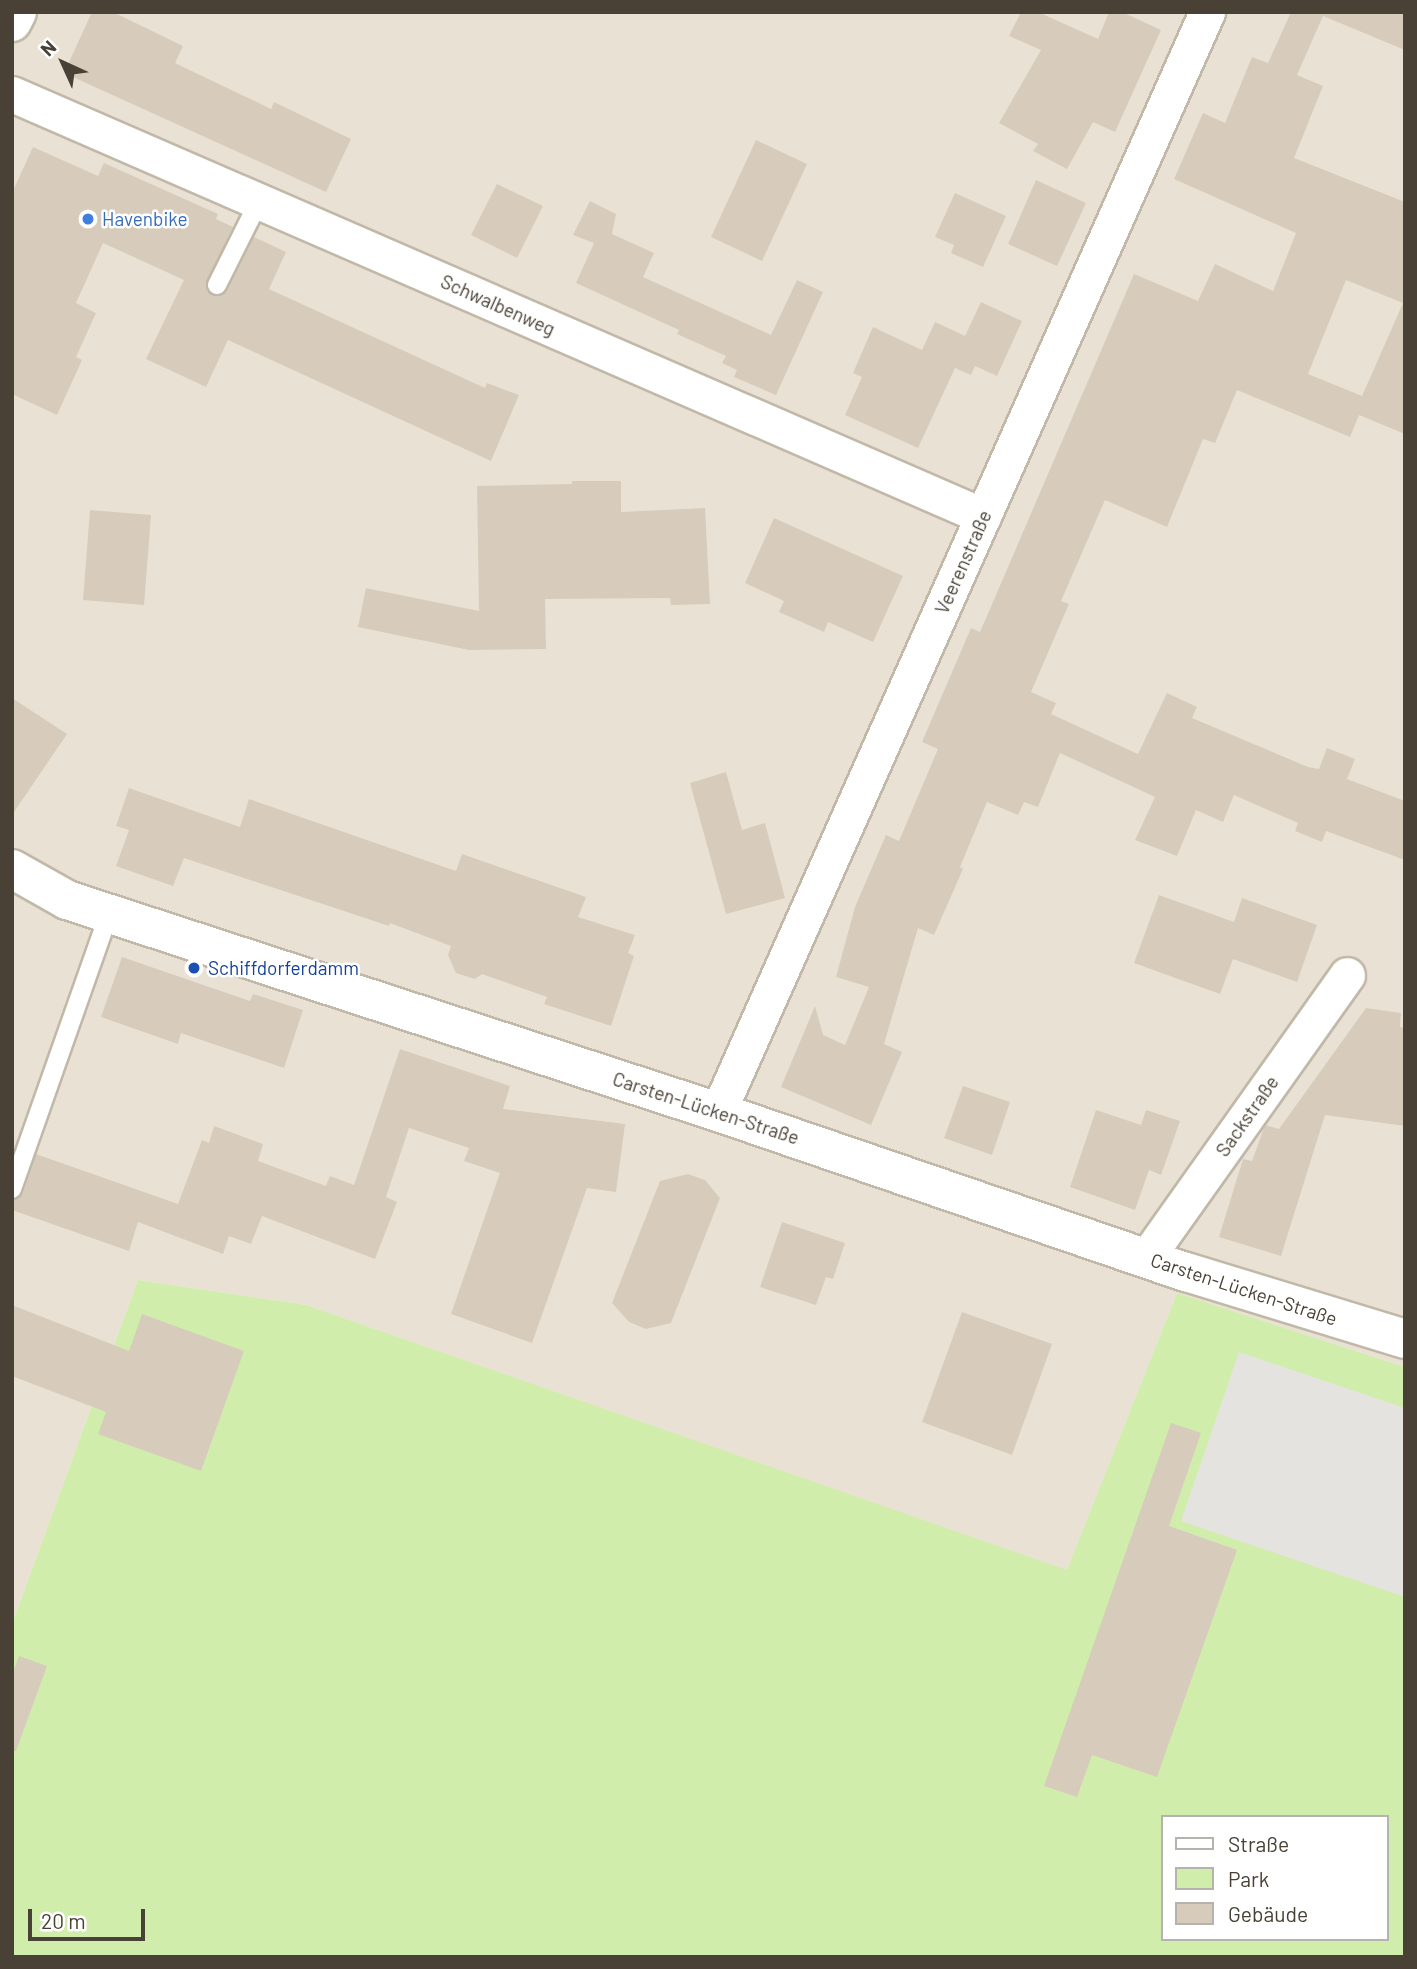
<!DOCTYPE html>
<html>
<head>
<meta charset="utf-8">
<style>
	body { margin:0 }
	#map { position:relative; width:1417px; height:1969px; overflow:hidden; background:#f5f0e7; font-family:Barlow,sans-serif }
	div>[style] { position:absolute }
	.residential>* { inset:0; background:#e9e2d4 }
	.green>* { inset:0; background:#d0edac }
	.parking>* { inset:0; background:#e5e3df }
	.building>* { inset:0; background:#d7ccbb }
	.roads { filter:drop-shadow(2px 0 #c1b8a8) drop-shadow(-2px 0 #c1b8a8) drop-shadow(0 2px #c1b8a8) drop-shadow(0 -2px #c1b8a8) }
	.service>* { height:18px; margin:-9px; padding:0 9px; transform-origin:9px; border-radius:9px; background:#fff }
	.minor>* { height:35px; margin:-17.5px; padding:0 17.5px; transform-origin:17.5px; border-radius:17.5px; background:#fff }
	.tertiary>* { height:38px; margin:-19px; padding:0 19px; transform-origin:19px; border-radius:19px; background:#fff }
	.dots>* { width:19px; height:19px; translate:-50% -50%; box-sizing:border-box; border:4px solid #fff; border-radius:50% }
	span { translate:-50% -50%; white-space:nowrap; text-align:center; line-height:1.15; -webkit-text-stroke:5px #fff; paint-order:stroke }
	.shop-label { font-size:19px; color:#366cbe }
	.left { translate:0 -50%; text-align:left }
	.street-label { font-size:19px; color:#494135 }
	.transit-label { font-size:19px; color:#164399 }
	.frame { position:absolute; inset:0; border:14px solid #494135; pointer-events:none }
	.legend { position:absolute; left:1161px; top:1815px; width:228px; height:126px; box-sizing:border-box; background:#fff; border:2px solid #b6b3ae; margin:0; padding:9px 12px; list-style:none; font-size:21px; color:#494135 }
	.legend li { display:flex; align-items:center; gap:14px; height:35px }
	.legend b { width:35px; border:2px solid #b6b3ae }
	.north { position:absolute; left:28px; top:28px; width:70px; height:70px; -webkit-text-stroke:5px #fff; paint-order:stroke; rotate:315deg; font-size:19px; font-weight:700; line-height:28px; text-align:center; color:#494135 }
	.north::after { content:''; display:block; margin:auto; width:24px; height:32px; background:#494135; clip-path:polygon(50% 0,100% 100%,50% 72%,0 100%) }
	.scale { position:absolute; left:28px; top:1909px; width:117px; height:32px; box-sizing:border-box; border:4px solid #494135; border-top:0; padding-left:9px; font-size:21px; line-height:24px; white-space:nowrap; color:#494135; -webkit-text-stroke:5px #fff; paint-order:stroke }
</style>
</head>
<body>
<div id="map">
	<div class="residential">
		<i style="clip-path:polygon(12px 12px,1405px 12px,1405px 1367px,1177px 1293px,1067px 1571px,306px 1305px,138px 1280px,12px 1624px)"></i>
	</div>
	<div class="green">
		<i style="clip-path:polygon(evenodd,138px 1280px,306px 1305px,1067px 1570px,1177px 1293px,1405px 1367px,1405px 1957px,12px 1957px,12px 1624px,138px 1280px,1163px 1817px,1387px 1817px,1387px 1939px,1163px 1939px,1163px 1817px)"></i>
	</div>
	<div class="parking">
		<i style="clip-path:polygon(1239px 1352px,1405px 1408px,1405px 1597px,1181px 1521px)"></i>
	</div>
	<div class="building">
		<i style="clip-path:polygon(92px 12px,113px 12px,183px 46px,175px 63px,271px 109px,274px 102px,351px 139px,326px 192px,64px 73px)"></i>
		<i style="clip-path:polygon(1021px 12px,1038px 12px,1098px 39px,1109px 12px,1122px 12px,1161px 30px,1115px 132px,1093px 122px,1067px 169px,1033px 151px,1038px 144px,999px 123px,1041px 50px,1009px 36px)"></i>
		<i style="clip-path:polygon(evenodd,1291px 12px,1405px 12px,1405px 50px,1323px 16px,1297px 75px,1323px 86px,1294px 158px,1405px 202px,1405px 434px,1359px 415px,1350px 437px,1237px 390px,1215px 443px,1203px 439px,1167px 527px,1105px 500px,1061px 601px,1069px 604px,1031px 692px,1056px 703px,1051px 714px,1138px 754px,1167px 693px,1197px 707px,1192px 718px,1308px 767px,1319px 769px,1327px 748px,1355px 759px,1347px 779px,1405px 801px,1405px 860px,1326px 831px,1322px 842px,1295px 831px,1298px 823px,1234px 795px,1223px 822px,1196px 810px,1177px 856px,1135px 840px,1155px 797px,1060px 753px,1038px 807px,1024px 802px,1018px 815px,987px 802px,960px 867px,963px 869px,934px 935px,918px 928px,884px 1044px,902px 1052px,871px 1125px,781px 1087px,815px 1006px,823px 1035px,845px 1045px,869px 987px,836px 977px,855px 907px,886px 835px,899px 841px,938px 749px,922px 742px,971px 628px,980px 632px,1134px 274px,1198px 301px,1215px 264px,1273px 291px,1296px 233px,1174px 179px,1203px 113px,1225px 123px,1252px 57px,1268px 63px,1291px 12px,1346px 280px,1403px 303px,1362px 396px,1308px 374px,1346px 280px)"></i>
		<i style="clip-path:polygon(756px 140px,807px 164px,762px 261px,711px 237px)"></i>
		<i style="clip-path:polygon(33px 147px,98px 176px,104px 163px,218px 214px,216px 219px,233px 227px,207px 281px,207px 291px,211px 295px,218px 296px,227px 291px,254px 237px,286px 252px,269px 289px,485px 388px,487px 383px,519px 395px,491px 461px,228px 340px,206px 387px,146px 359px,184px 280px,103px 243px,76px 303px,96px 313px,76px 357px,82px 360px,57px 415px,12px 394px,12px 193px)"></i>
		<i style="clip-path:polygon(1036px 180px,1086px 203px,1057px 266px,1008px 244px)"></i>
		<i style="clip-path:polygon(497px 184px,543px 206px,517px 258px,471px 235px)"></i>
		<i style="clip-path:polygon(955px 193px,1006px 216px,983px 267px,951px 253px,954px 245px,935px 237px)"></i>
		<i style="clip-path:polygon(590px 201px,616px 214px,612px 234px,654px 253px,643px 277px,771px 335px,797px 280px,823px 292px,776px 395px,734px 377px,737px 370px,722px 363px,726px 356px,677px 334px,679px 330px,576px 283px,594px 243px,573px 235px)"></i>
		<i style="clip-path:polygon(981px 302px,1022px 321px,997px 376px,975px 366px,971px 375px,955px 368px,918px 448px,845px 415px,862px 377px,853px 373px,873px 327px,922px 350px,935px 322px,965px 336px)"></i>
		<i style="clip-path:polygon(572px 481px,621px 481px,621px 512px,705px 508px,710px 604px,671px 605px,670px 598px,545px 599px,546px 649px,469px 650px,358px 627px,366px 588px,479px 611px,477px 486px,572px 484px)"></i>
		<i style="clip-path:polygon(90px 510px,151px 515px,144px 605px,83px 600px)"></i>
		<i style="clip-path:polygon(774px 518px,903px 576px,873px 642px,828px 622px,824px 632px,779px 612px,784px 601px,745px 583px)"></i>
		<i style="clip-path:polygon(12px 698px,67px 734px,12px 815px)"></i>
		<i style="clip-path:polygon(726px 772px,742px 830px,765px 823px,785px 898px,726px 914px,690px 783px)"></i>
		<i style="clip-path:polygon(129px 788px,240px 827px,249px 799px,456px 871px,462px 854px,586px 897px,578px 917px,635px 935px,628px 953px,634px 956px,611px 1026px,544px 1004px,547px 997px,482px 974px,475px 979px,456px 973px,448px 955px,451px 946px,390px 923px,389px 926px,184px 858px,173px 886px,116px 866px,129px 830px,116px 826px)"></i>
		<i style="clip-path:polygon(1159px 895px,1234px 922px,1242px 898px,1317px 925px,1297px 982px,1233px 959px,1220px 994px,1134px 963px)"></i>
		<i style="clip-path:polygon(122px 957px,250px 1001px,253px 994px,303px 1010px,284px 1068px,181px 1033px,178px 1044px,101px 1017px)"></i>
		<i style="clip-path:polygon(1366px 1008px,1401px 1013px,1400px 1027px,1405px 1028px,1405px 1126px,1325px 1115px,1281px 1256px,1219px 1237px,1243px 1159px,1252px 1161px,1265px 1125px,1279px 1129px)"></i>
		<i style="clip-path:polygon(400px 1049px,510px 1086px,503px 1109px,625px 1124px,616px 1192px,587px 1188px,532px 1343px,451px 1314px,500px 1173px,464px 1161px,469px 1148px,409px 1128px,386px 1197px,397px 1202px,375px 1259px,262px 1216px,251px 1244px,229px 1236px,223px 1254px,138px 1222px,129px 1251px,12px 1210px,13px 1200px,23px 1193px,36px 1154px,178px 1204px,202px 1140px,209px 1143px,214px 1126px,263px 1144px,258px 1161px,326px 1186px,330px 1176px,354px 1185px)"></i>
		<i style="clip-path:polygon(963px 1086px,1010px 1102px,992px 1155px,944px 1138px)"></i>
		<i style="clip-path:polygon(1096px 1110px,1141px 1125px,1146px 1110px,1180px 1121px,1161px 1175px,1149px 1170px,1135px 1210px,1070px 1187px)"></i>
		<i style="clip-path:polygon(688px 1174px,705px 1180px,720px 1198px,671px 1323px,646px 1329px,629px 1322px,612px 1303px,660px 1181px)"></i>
		<i style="clip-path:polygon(782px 1222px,845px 1243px,833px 1279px,826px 1277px,816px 1305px,760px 1287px)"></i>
		<i style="clip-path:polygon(12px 1305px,129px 1351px,142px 1314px,244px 1351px,201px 1471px,98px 1434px,106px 1412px,12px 1376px)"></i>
		<i style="clip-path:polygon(962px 1312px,1052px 1344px,1012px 1455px,922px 1422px)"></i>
		<i style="clip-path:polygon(1171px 1423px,1201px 1433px,1169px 1526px,1237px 1550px,1157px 1777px,1092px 1755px,1077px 1797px,1044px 1786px)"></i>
		<i style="clip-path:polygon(19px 1656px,47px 1666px,16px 1751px,12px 1751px,12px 1675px)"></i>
	</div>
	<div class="roads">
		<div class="service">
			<i style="left:217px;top:285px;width:94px;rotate:-63.4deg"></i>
			<i style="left:12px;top:1189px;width:293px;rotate:-70.6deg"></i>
		</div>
		<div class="minor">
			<i style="left:12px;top:94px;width:1059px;rotate:23.49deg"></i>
			<i style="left:718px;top:1112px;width:1204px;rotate:-66.03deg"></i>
			<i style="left:1146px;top:1258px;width:347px;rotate:-54.6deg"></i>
		</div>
		<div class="tertiary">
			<i style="left:12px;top:22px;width:11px;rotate:-63deg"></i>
			<i style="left:12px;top:869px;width:63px;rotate:29.4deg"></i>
			<i style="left:67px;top:900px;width:685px;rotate:18.04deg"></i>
			<i style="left:718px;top:1112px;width:495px;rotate:18.9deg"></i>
			<i style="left:1186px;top:1272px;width:229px;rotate:17deg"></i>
		</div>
	</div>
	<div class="dots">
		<i style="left:88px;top:219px;background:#3f7fe0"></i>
		<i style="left:194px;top:968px;background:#1a4fb4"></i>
	</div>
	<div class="shop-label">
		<span class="left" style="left:102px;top:219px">Havenbike</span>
	</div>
	<div class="street-label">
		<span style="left:498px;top:305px;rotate:24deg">Schwalbenweg</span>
		<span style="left:963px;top:562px;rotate:-66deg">Veerenstraße</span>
		<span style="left:706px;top:1108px;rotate:18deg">Carsten-Lücken-Straße</span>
		<span style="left:1247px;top:1116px;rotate:-55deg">Sackstraße</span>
		<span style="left:1244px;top:1289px;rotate:18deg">Carsten-Lücken-Straße</span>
	</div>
	<div class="transit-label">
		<span class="left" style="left:208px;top:968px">Schiffdorferdamm</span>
	</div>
	<div class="frame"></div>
	<ul class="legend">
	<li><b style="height:9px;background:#fff"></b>Straße</li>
	<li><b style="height:19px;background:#d0edac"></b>Park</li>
	<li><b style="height:19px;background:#d7ccbb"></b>Gebäude</li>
	</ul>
	<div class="north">N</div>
	<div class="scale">20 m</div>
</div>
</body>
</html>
